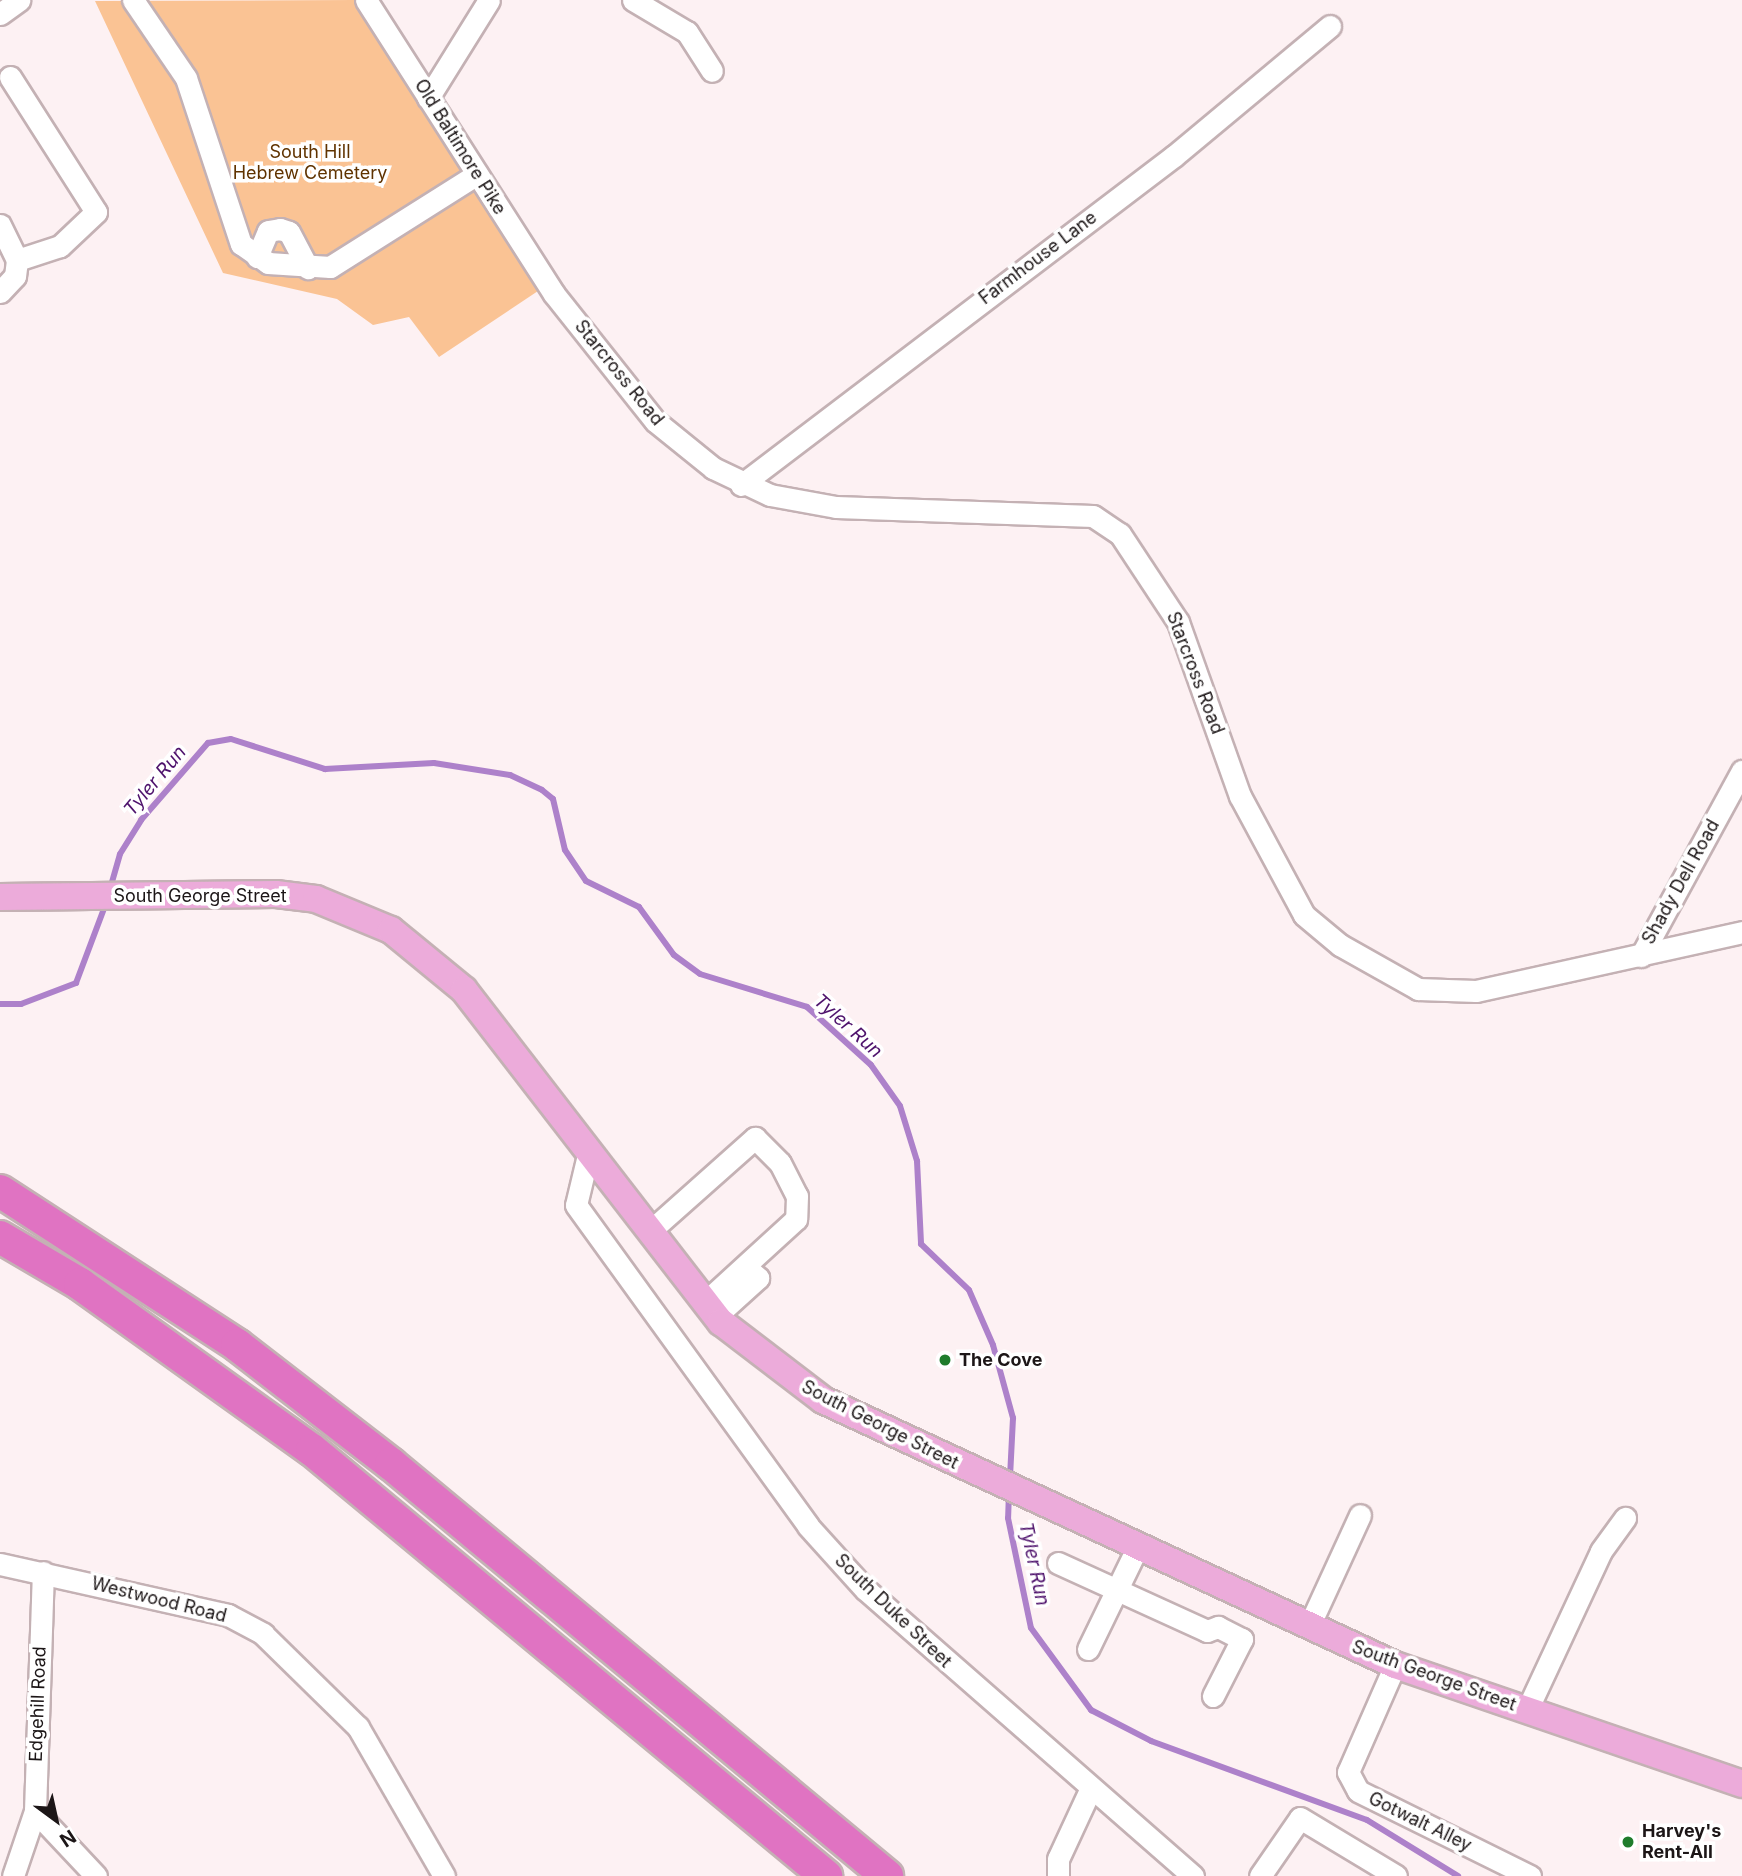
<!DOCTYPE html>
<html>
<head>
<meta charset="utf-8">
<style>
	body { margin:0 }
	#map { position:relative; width:1742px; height:1876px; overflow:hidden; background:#fdf1f3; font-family:Inter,sans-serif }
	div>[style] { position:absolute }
	.green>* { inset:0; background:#fac394 }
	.stream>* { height:6px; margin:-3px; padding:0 3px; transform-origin:3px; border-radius:3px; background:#ad81ca }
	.roads { filter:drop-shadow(2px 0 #c4b1b4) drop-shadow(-2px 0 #c4b1b4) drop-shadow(0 2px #c4b1b4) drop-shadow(0 -2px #c4b1b4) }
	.minor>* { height:21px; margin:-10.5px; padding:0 10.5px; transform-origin:10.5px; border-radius:10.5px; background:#fff }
	.major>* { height:26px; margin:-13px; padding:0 13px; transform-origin:13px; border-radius:13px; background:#ecabda }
	.highway>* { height:32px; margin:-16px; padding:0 16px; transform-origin:16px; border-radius:16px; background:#e073c2 }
	.dots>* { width:19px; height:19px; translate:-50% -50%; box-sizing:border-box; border:4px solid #fff; border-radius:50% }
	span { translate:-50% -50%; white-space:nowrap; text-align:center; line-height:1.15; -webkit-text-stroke:7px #fff; paint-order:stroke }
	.street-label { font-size:18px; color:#1c1617 }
	.park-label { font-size:18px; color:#603300 }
	.poi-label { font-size:18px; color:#1c1617; font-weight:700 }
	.left { translate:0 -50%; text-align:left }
	.water-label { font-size:19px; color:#4e126c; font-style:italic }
	.north { position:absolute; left:21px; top:1785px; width:70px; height:70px; -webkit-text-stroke:5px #fff; paint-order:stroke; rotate:147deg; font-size:19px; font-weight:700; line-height:28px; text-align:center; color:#1c1617 }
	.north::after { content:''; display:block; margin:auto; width:24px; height:32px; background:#1c1617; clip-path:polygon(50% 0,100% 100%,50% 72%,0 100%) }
</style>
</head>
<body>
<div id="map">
	<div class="green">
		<i style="clip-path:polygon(354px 0,544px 287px,439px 357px,409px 317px,373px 325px,337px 299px,223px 273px,95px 1px)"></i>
	</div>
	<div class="stream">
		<i style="left:110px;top:889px;width:36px;rotate:-74deg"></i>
		<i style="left:120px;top:854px;width:40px;rotate:-58deg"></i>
		<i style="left:141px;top:820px;width:102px;rotate:-49deg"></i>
		<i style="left:208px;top:743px;width:23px;rotate:-10deg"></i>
		<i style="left:231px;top:739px;width:99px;rotate:17.7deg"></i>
		<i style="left:325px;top:769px;width:109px;rotate:-3.2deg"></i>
		<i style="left:434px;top:763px;width:77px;rotate:9deg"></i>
		<i style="left:510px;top:775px;width:35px;rotate:25deg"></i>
		<i style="left:542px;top:790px;width:14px;rotate:39deg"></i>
		<i style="left:553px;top:799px;width:52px;rotate:76.8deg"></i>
		<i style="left:565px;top:850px;width:37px;rotate:56deg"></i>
		<i style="left:586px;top:881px;width:59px;rotate:26.1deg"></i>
		<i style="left:639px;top:907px;width:59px;rotate:53.9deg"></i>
		<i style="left:674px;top:955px;width:32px;rotate:36deg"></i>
		<i style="left:700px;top:974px;width:112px;rotate:17.1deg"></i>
		<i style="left:807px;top:1007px;width:86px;rotate:42.2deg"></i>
		<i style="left:871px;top:1065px;width:50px;rotate:54.7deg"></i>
		<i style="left:900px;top:1106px;width:58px;rotate:72.8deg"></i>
		<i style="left:917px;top:1161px;width:83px;rotate:87.2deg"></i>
		<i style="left:921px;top:1244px;width:66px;rotate:43.8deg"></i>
		<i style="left:969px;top:1290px;width:60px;rotate:66.4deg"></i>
		<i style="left:993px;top:1345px;width:76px;rotate:74.7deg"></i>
		<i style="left:1013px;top:1418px;width:60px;rotate:92.9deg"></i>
		<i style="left:0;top:1004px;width:21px"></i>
		<i style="left:21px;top:1004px;width:59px;rotate:-20.9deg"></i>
		<i style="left:76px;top:983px;width:85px;rotate:-69.4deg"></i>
		<i style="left:1009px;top:1492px;width:26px;rotate:92deg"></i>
		<i style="left:1008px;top:1518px;width:112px;rotate:78.2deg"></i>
		<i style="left:1031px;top:1628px;width:102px;rotate:53.8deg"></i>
		<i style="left:1091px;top:1710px;width:68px;rotate:27.3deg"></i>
		<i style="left:1151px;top:1741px;width:230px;rotate:20.1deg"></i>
		<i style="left:1367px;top:1820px;width:107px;rotate:31.6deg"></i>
	</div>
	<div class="roads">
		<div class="minor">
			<i style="left:133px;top:0;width:94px;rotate:55.8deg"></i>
			<i style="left:186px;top:78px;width:175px;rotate:71.7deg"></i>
			<i style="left:241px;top:244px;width:33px;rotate:35deg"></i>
			<i style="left:268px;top:263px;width:62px;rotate:3.7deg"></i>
			<i style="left:330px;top:267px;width:174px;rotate:-32.3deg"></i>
			<i style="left:366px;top:0;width:349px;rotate:57.4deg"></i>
			<i style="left:554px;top:294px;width:162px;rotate:51.5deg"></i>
			<i style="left:655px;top:421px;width:75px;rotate:39deg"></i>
			<i style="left:713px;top:468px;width:63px;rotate:25.3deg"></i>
			<i style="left:770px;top:495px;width:67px;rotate:10.3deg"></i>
			<i style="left:836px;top:507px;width:257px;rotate:2deg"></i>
			<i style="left:1093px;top:516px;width:32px;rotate:34deg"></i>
			<i style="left:1120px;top:534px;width:105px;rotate:56.6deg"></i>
			<i style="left:1178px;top:622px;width:185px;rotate:70.4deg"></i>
			<i style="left:1240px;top:796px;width:135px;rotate:61.7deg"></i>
			<i style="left:1304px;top:915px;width:47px;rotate:39.8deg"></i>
			<i style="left:1340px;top:945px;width:90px;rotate:29.4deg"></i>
			<i style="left:1418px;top:989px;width:58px;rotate:2deg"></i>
			<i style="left:1476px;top:991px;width:272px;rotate:-12.5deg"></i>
			<i style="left:633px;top:0;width:63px;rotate:30.7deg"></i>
			<i style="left:687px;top:32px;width:46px;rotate:57.3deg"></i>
			<i style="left:0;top:14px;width:24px;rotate:-36deg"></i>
			<i style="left:10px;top:77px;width:160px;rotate:57.5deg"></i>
			<i style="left:96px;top:212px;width:50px;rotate:136.6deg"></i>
			<i style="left:60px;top:246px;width:45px;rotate:162deg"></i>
			<i style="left:428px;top:98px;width:115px;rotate:-58.1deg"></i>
			<i style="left:0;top:225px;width:39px;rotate:64deg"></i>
			<i style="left:17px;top:260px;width:16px;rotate:97deg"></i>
			<i style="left:15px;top:276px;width:22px;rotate:133deg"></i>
			<i style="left:257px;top:257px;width:28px;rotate:-67deg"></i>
			<i style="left:268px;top:231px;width:12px;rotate:-9deg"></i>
			<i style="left:280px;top:229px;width:9px;rotate:18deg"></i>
			<i style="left:289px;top:232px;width:41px;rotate:62.2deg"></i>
			<i style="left:741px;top:485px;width:544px;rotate:-37.23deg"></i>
			<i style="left:1174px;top:156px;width:203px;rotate:-39.8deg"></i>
			<i style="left:1641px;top:956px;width:211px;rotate:-61.4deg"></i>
			<i style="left:588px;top:1155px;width:51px;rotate:103.5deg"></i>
			<i style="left:576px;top:1205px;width:396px;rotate:54.1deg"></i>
			<i style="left:808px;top:1526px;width:85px;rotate:47.9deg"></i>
			<i style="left:865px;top:1589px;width:436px;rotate:41.2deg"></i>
			<i style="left:649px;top:1232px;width:142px;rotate:-41.6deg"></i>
			<i style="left:755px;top:1138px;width:35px;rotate:45deg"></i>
			<i style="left:780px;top:1163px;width:37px;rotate:63deg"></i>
			<i style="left:797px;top:1196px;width:23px;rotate:92deg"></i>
			<i style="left:796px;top:1219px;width:123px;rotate:137.6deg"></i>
			<i style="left:716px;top:1316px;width:57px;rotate:-42.1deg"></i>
			<i style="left:758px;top:1278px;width:16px;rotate:-137deg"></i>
			<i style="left:1058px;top:1563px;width:164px;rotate:24.5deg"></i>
			<i style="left:1207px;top:1631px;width:12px;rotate:-20deg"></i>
			<i style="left:1218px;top:1627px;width:27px;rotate:27deg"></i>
			<i style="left:1242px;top:1639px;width:64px;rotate:117deg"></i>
			<i style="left:0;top:1564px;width:234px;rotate:12.6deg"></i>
			<i style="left:228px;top:1615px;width:40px;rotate:28deg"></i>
			<i style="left:263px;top:1634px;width:133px;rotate:44.4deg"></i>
			<i style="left:358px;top:1727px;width:172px;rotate:60deg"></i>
			<i style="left:1309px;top:1626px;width:122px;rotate:-65.3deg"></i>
			<i style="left:1088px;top:1649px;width:110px;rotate:-64.1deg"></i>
			<i style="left:1395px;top:1665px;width:117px;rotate:113.7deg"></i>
			<i style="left:1348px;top:1772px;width:21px;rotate:62deg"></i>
			<i style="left:1358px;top:1791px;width:192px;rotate:26.3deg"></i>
			<i style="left:1527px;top:1710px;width:175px;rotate:-65deg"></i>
			<i style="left:1601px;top:1551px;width:41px;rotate:-54deg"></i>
			<i style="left:35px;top:1811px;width:89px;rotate:46.8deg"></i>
			<i style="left:13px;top:1876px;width:69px;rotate:-71.3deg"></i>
			<i style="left:35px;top:1811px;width:239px;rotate:-88.1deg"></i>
			<i style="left:1058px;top:1876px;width:17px;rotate:-90deg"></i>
			<i style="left:1058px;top:1859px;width:78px;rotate:-65.1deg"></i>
			<i style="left:1260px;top:1876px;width:70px;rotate:-55.4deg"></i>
			<i style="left:1300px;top:1818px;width:112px;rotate:31.1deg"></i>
		</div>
		<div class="major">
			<i style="left:0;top:897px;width:276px;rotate:-0.6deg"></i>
			<i style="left:276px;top:894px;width:40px;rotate:7.1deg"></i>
			<i style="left:316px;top:899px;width:81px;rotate:22.5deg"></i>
			<i style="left:391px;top:930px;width:94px;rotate:39.4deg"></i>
			<i style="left:464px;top:990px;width:420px;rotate:52.3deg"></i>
			<i style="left:721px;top:1322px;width:128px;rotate:37.4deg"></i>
			<i style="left:823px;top:1400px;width:630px;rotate:24.86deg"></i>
			<i style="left:1395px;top:1665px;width:367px;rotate:18.9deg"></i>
		</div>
		<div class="highway">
			<i style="left:0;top:1191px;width:283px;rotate:33deg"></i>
			<i style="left:237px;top:1345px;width:195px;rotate:37.7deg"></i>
			<i style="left:391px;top:1464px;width:645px;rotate:39.71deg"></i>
			<i style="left:0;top:1237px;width:93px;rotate:30.4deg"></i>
			<i style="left:80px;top:1284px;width:285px;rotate:35.6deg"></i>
			<i style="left:312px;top:1450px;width:668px;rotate:39.65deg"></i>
		</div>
	</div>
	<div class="dots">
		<i style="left:945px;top:1360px;background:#1f7c2c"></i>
		<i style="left:1628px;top:1842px;background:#1f7c2c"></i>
	</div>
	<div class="street-label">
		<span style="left:460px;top:147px;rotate:58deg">Old Baltimore Pike</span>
		<span style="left:1038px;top:258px;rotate:-37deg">Farmhouse Lane</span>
		<span style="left:619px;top:373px;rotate:51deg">Starcross Road</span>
		<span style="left:1195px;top:673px;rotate:69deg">Starcross Road</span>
		<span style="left:1681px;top:882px;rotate:-61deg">Shady Dell Road</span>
		<span style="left:200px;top:896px">South George Street</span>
		<span style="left:880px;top:1425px;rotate:27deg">South George Street</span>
		<span style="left:159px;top:1600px;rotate:14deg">Westwood Road</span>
		<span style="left:893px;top:1611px;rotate:44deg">South Duke Street</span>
		<span style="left:1434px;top:1676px;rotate:20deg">South George Street</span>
		<span style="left:38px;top:1704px;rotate:-88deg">Edgehill Road</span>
		<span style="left:1420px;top:1822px;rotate:26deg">Gotwalt Alley</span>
	</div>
	<div class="park-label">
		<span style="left:310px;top:163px">South Hill<br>Hebrew Cemetery</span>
	</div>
	<div class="poi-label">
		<span class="left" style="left:959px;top:1360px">The Cove</span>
		<span class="left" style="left:1642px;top:1842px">Harvey's<br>Rent-All</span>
	</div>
	<div class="water-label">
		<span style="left:155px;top:781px;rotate:-50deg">Tyler Run</span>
		<span style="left:848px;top:1026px;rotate:42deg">Tyler Run</span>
		<span style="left:1034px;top:1564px;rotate:78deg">Tyler Run</span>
	</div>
	<div class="north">N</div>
</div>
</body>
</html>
